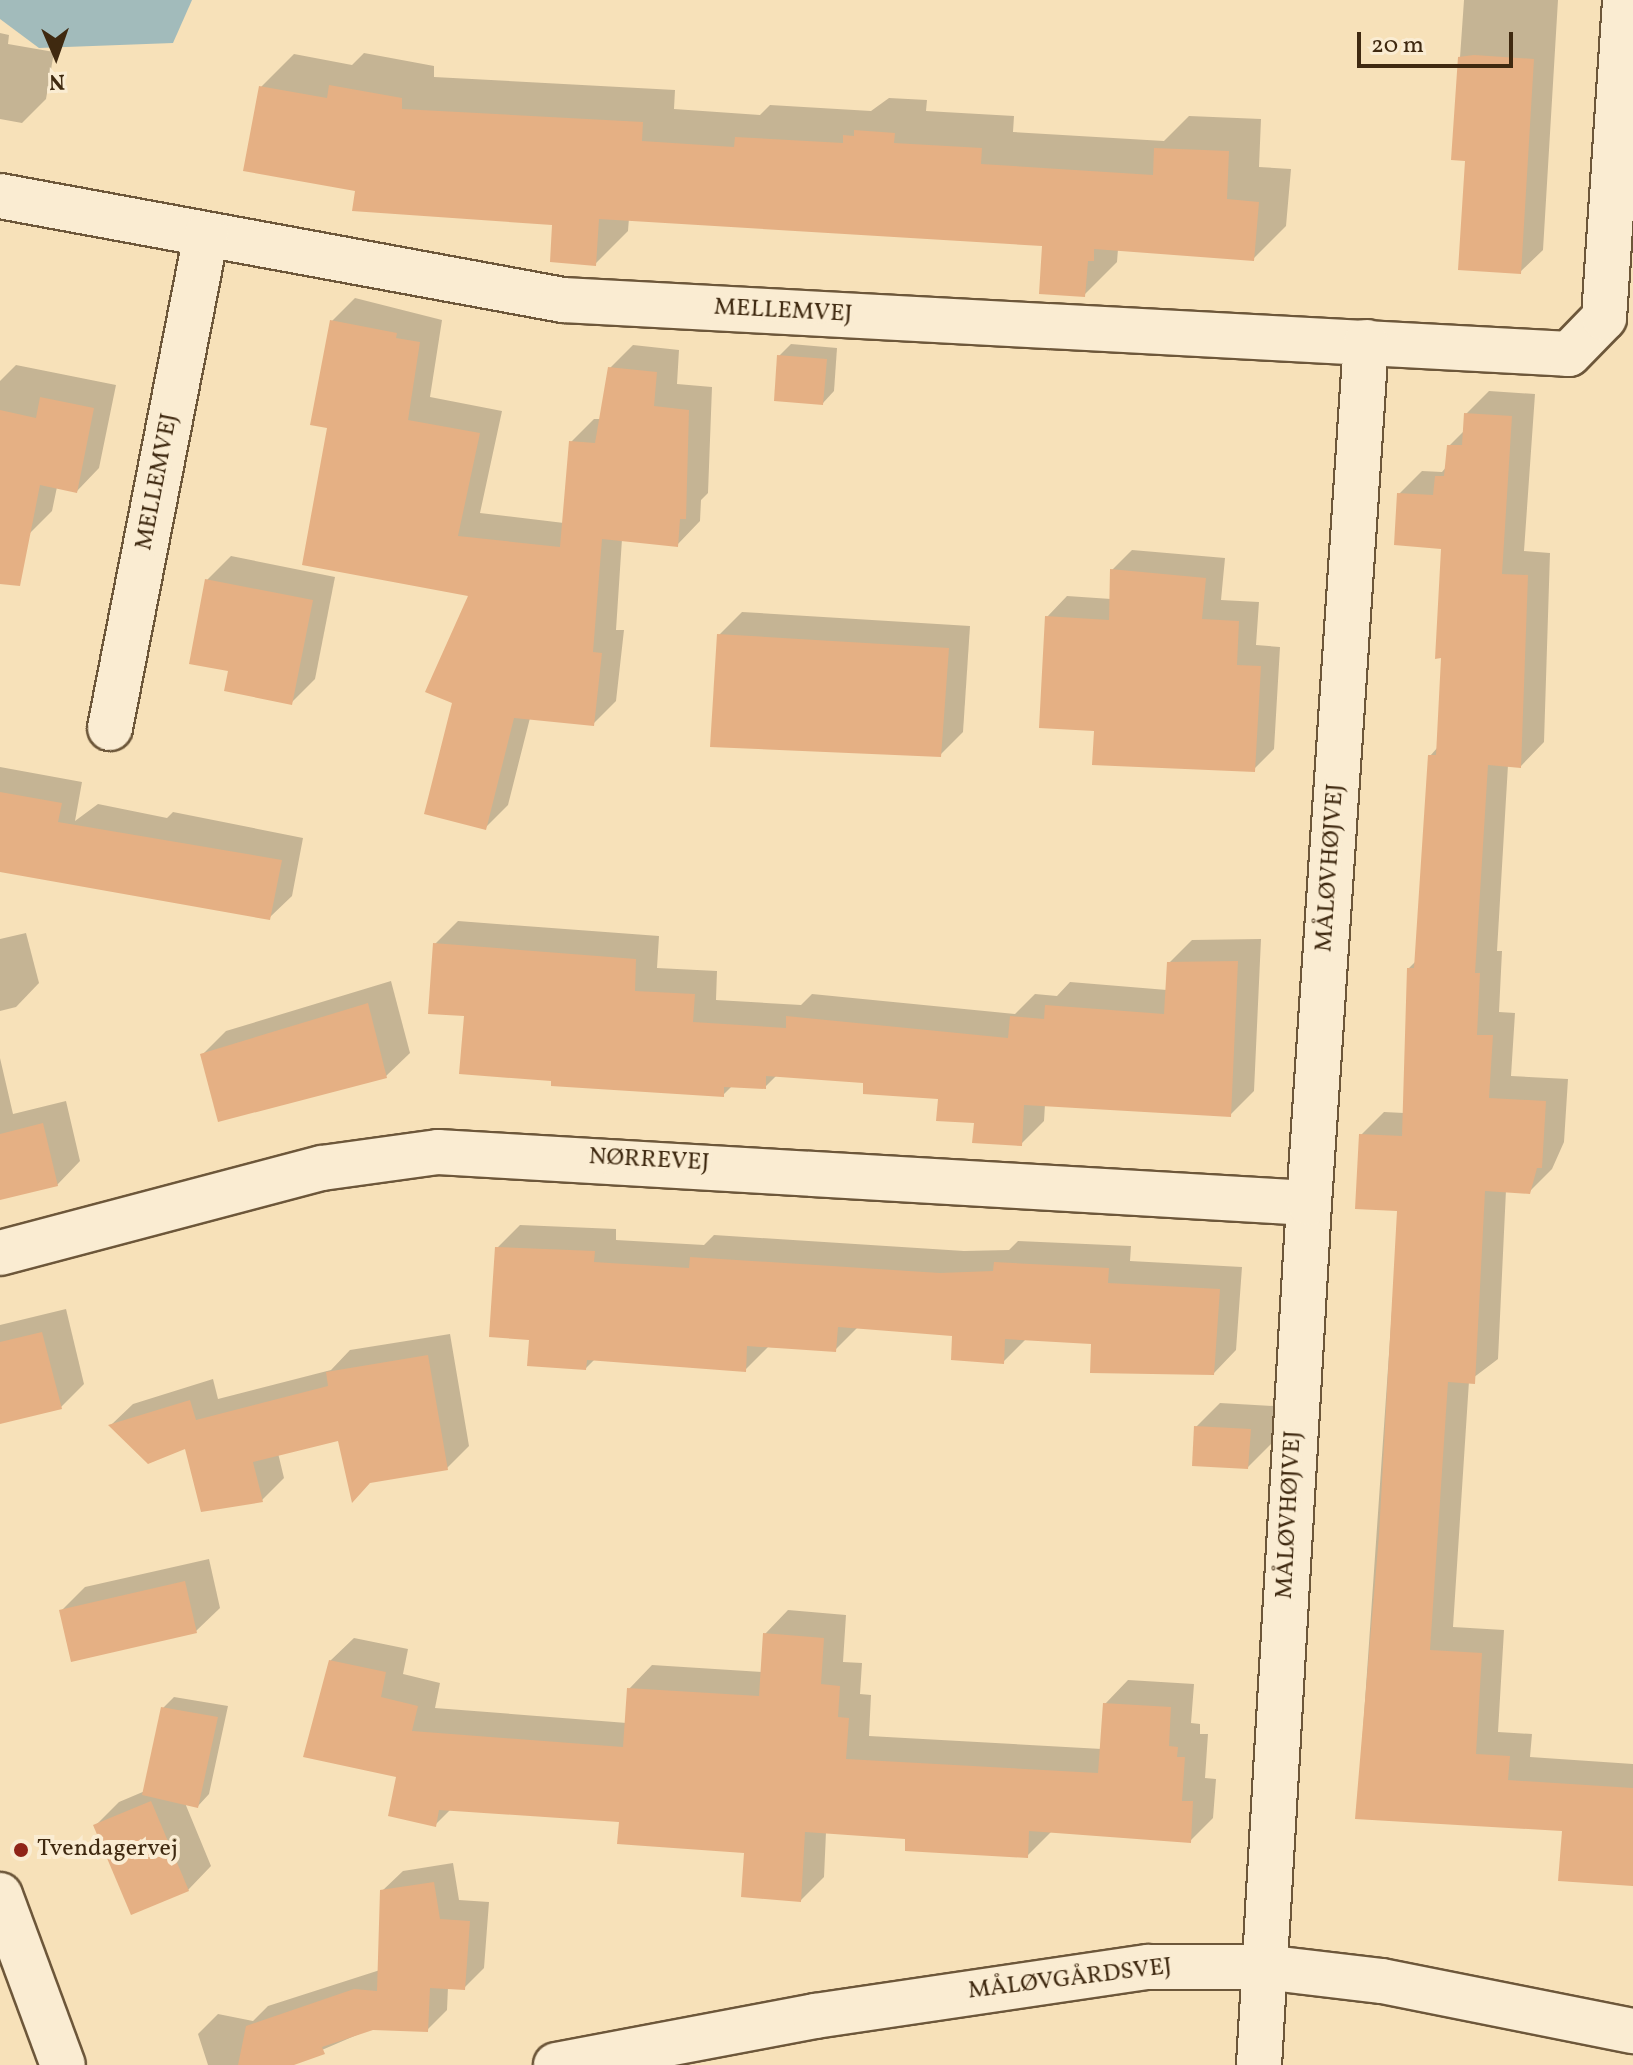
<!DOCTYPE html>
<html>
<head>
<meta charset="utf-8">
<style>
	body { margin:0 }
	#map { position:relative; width:1633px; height:2065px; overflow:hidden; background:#f7e1b9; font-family:Vollkorn,serif }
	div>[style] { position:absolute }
	.water>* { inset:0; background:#a2bbbb }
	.shadow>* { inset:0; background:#0003 }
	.building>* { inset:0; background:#e5b084 }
	.roads { filter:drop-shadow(2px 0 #6d573a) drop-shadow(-2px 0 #6d573a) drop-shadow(0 2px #6d573a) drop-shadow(0 -2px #6d573a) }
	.minor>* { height:44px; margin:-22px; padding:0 22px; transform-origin:22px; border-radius:22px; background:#faecd2 }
	.dots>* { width:22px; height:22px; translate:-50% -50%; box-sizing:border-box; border:4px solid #faecd2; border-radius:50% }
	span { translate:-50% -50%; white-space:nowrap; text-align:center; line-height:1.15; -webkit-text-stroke:8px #faecd2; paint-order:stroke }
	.street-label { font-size:24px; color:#3f2910 }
	.poi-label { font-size:24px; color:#3f2910 }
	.left { translate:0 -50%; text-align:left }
	.north { position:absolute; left:16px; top:16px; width:80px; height:80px; -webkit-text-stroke:6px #faecd2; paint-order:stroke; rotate:178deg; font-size:22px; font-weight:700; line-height:32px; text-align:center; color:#3f2910 }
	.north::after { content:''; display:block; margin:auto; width:28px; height:36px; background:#3f2910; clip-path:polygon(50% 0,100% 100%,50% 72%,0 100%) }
	.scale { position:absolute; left:1357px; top:32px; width:156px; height:36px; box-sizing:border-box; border:4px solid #3f2910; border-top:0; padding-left:10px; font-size:24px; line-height:28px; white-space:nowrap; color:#3f2910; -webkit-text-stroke:6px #faecd2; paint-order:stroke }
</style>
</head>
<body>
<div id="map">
	<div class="water">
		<i style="clip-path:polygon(0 0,192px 0,173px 43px,39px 48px,0 19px)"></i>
	</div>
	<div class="shadow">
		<i style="clip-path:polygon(1464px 0,1558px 0,1543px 250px,1520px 272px,1467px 159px,1453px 158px)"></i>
		<i style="clip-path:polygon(0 33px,9px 35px,8px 44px,54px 52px,46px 99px,22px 123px,0 119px)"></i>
		<i style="clip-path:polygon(364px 53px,434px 66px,434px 77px,675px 90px,674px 109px,760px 115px,770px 105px,871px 111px,889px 98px,927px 100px,926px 111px,1014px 116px,1013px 132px,1164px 141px,1189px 116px,1261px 119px,1259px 167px,1291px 169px,1286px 226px,1253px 259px,1118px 249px,1117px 262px,1084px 295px,1045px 244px,629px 218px,628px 231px,595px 264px,554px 224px,357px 190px,261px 87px,294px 54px,352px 65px)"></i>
		<i style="clip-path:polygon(355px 298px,442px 320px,430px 397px,502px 411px,480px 513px,564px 523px,571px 442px,594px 419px,601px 419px,610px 368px,633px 345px,679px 350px,677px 384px,712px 387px,708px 493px,701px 500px,700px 521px,677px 545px,622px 539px,616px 630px,624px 630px,616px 701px,593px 724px,530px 718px,508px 805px,485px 828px,454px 702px,471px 595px,330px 426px,332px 321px)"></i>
		<i style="clip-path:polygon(791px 344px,837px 348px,834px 391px,823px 403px,779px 356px)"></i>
		<i style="clip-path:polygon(16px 365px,116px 385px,99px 468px,77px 491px,57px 487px,52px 511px,29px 534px,0 528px,0 381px)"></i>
		<i style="clip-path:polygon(1489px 391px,1535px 394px,1524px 551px,1550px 553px,1544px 742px,1521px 766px,1508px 765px,1497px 951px,1502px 951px,1499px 1012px,1515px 1013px,1511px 1076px,1568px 1079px,1564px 1142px,1552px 1169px,1529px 1192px,1506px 1190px,1498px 1359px,1469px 1381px,1453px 1627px,1504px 1630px,1498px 1732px,1532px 1734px,1530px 1757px,1633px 1764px,1633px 1884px,1564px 1829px,1357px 1817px,1399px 1209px,1361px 1135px,1384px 1112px,1404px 1113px,1408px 969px,1417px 960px,1430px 756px,1438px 747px,1443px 656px,1443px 547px,1399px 494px,1422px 471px,1442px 472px,1447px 466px,1449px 446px,1465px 430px,1466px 414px)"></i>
		<i style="clip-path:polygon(1132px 550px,1225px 558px,1221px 600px,1259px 602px,1256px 645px,1280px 647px,1274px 749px,1254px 769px,1096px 729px,1047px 617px,1067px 596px,1111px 599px,1112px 570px)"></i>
		<i style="clip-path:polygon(231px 556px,335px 577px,315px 679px,291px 703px,230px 670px,207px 580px)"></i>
		<i style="clip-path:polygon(742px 612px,970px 626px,963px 732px,940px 755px,719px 635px)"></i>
		<i style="clip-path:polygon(0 767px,82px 782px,75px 821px,98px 804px,167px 818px,173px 812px,303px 838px,292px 896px,270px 917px,0 838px)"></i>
		<i style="clip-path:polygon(458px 921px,659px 936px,657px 968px,717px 971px,716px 1000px,801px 1005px,812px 994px,1015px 1014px,1035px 994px,1057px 996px,1070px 982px,1167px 990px,1169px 963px,1192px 940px,1261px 939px,1254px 1091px,1230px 1115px,1045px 1104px,1044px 1121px,1021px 1144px,940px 1097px,865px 1082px,777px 1075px,765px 1087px,732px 1086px,723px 1095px,553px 1079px,466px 1014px,435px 944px)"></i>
		<i style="clip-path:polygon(26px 933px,39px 983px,16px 1007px,0 1011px,0 939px)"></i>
		<i style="clip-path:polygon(391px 981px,410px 1053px,386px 1076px,202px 1055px,226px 1031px)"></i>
		<i style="clip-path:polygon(0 1058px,13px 1114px,66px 1101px,80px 1161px,57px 1185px,0 1198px)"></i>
		<i style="clip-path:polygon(520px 1225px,616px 1229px,616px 1240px,704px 1245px,714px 1235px,964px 1251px,1009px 1250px,1018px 1241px,1131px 1246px,1130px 1261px,1242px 1267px,1236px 1350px,1214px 1373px,1093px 1342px,1026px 1339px,1003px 1362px,954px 1335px,858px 1327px,835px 1350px,768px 1347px,745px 1370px,595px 1359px,586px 1368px,531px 1338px,497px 1248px)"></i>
		<i style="clip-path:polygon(66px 1309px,84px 1384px,61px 1407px,0 1422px,0 1325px)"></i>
		<i style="clip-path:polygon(450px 1334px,469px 1446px,447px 1468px,339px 1439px,278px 1453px,284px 1478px,262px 1500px,186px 1446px,111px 1425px,133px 1404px,213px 1379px,218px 1399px,331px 1370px,350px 1350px)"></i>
		<i style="clip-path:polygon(1220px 1403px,1274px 1406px,1271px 1444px,1248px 1467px,1196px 1427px)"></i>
		<i style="clip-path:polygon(209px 1559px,220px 1608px,196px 1631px,61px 1611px,85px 1587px)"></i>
		<i style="clip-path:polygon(788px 1610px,846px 1615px,843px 1662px,862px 1663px,860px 1694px,871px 1695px,869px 1736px,1102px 1749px,1105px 1704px,1128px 1680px,1194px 1684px,1191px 1723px,1200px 1724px,1200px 1734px,1208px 1734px,1205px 1778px,1216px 1779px,1213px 1818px,1190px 1841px,1052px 1831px,1027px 1856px,907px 1837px,826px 1832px,824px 1877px,801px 1900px,746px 1851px,621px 1820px,451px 1809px,435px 1825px,398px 1775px,330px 1661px,354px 1638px,408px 1649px,403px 1674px,440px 1683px,435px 1708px,627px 1723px,629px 1689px,652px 1665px,762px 1672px,765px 1634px)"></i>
		<i style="clip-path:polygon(174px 1697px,228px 1706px,209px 1794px,198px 1806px,185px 1803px,211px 1866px,188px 1890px,96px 1825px,119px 1802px,145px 1791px,163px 1708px)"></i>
		<i style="clip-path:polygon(453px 1863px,459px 1900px,489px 1902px,484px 1968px,464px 1988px,448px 1987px,447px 2010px,427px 2030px,373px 2028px,287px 2065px,208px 2065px,198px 2034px,218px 2014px,253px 2021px,268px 2006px,380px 1970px,382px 1891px,403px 1871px)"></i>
	</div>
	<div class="building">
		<i style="clip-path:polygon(1474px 55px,1534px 59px,1521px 274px,1458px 270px,1465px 161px,1451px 160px,1458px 57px)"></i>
		<i style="clip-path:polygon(329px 85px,402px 98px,402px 109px,643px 122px,642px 141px,734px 147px,735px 137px,843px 143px,843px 135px,854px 136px,854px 130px,895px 133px,894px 143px,982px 148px,981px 164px,1153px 175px,1154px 148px,1229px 151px,1227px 199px,1259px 202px,1254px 261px,1094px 249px,1094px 261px,1088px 261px,1085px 297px,1039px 294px,1042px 246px,599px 219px,596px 266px,550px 262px,552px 225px,352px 211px,355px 191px,243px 171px,259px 86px,327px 98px)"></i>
		<i style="clip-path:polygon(330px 320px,397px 333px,396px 338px,420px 342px,408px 420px,480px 433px,458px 536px,560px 547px,569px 441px,595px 443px,608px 367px,657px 372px,654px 406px,689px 410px,686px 519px,680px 519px,678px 547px,602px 539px,593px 652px,602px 653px,594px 726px,514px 718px,486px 830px,424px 814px,452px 703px,425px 692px,468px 596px,302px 565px,327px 428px,310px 425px)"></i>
		<i style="clip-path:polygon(777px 355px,827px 359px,823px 405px,774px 401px)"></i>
		<i style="clip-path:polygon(40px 397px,94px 408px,77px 493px,40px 485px,20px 586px,0 584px,0 410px,36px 418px)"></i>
		<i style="clip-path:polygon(1464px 413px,1512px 416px,1502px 574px,1528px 575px,1521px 768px,1488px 765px,1475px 973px,1480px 973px,1477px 1035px,1493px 1035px,1489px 1098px,1546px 1101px,1542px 1168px,1537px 1168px,1530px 1194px,1485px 1191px,1475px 1384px,1448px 1382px,1430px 1650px,1482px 1653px,1476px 1754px,1510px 1756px,1508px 1780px,1633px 1788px,1633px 1886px,1558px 1881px,1562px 1831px,1355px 1819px,1379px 1535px,1397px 1211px,1355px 1209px,1359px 1134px,1402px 1136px,1407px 968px,1414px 968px,1428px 755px,1436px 755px,1441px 658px,1435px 659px,1441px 549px,1394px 545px,1397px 493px,1433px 495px,1435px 476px,1444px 476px,1447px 445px,1462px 445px)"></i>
		<i style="clip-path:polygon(1110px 569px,1206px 578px,1202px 619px,1239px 621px,1237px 665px,1261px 666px,1255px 772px,1092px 765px,1094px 731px,1039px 728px,1045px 616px,1109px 620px)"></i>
		<i style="clip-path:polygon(205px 579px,313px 600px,292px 705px,224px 691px,228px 671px,189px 664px)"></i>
		<i style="clip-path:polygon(717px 634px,949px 648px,941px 757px,710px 747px)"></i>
		<i style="clip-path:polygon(0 792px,62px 803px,58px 822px,282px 860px,270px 920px,0 872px)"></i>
		<i style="clip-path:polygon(433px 943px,636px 959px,635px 991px,695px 994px,693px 1022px,786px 1028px,786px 1016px,1008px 1038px,1010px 1016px,1044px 1019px,1045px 1005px,1164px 1014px,1167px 962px,1238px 961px,1231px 1117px,1024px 1105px,1022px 1146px,972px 1143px,974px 1123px,936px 1121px,938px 1099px,863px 1094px,863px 1083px,766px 1076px,766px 1089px,724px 1087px,724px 1097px,551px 1086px,551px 1081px,459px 1074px,464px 1016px,428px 1014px)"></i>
		<i style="clip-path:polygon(368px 1003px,387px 1078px,218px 1122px,200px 1054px)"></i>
		<i style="clip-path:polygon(43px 1123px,58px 1186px,0 1200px,0 1134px)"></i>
		<i style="clip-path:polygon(495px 1247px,595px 1251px,594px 1262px,689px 1268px,690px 1257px,940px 1273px,993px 1271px,994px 1262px,1109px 1268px,1108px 1283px,1220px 1289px,1214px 1375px,1090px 1373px,1091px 1344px,1005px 1339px,1004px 1364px,951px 1360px,952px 1336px,838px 1327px,836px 1352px,747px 1346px,746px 1372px,587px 1360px,586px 1370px,527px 1366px,529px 1340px,489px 1337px)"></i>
		<i style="clip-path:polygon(42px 1332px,62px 1409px,0 1424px,0 1342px)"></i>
		<i style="clip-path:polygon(428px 1355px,448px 1470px,370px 1483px,352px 1503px,338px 1441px,253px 1462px,263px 1502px,201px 1512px,185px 1449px,148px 1464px,108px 1425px,190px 1400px,196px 1420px,328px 1386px,326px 1372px)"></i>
		<i style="clip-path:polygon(1194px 1426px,1251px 1429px,1248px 1469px,1192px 1466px)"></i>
		<i style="clip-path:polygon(185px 1581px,197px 1633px,71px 1662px,59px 1610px)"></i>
		<i style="clip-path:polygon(763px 1633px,824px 1638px,821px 1684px,840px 1686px,838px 1717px,849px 1718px,846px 1759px,1098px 1773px,1103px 1703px,1171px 1707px,1169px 1746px,1178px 1747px,1177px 1757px,1185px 1757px,1182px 1801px,1193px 1801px,1191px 1843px,1029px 1831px,1028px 1858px,905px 1851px,905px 1839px,805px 1832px,801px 1902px,741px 1897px,744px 1853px,617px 1844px,619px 1822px,439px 1810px,436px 1827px,388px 1816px,396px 1777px,303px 1757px,329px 1660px,386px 1672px,381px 1697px,418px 1706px,412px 1731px,623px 1747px,627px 1688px,759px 1696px)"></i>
		<i style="clip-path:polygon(161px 1707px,218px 1717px,198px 1808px,142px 1795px)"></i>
		<i style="clip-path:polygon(151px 1801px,189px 1891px,131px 1915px,93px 1825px)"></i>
		<i style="clip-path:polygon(434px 1882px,440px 1919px,470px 1921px,465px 1990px,430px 1988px,428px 2032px,373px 2030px,322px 2047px,325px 2054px,294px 2065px,238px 2065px,246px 2026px,354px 1989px,377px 1991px,380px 1890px)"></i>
	</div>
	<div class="roads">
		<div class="minor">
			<i style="left:0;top:196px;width:573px;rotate:10.47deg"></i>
			<i style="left:563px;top:300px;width:1007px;rotate:3.07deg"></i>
			<i style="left:1569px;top:354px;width:50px;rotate:-45.8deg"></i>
			<i style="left:1604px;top:318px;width:319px;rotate:-86.2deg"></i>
			<i style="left:110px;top:728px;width:502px;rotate:-78.98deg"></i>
			<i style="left:0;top:1253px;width:333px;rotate:-14.8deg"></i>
			<i style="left:322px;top:1168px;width:117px;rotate:-7.9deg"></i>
			<i style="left:438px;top:1152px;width:872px;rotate:3.35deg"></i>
			<i style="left:0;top:1895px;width:181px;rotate:69.7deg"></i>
			<i style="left:556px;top:2065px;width:264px;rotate:-10.7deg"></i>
			<i style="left:815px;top:2016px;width:337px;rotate:-8.4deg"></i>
			<i style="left:1148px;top:1967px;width:116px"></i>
			<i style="left:1264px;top:1967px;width:119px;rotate:6.8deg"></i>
			<i style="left:1382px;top:1981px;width:256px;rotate:11.3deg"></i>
			<i style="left:1259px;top:2065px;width:863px;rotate:-86.68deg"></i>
			<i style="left:1309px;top:1203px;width:863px;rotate:-86.21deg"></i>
		</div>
	</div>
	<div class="dots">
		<i style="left:21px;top:1850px;background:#8f2418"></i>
	</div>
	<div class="street-label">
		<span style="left:783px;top:312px;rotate:3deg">MELLEMVEJ</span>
		<span style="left:158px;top:482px;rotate:-79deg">MELLEMVEJ</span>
		<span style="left:1331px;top:868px;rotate:-86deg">MÅLØVHØJVEJ</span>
		<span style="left:649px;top:1161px;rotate:3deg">NØRREVEJ</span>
		<span style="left:1290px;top:1515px;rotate:-87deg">MÅLØVHØJVEJ</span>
		<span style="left:1070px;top:1980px;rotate:-7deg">MÅLØVGÅRDSVEJ</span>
	</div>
	<div class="poi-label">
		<span class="left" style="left:37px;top:1850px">Tvendagervej</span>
	</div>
	<div class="north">N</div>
	<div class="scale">20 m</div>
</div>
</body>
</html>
